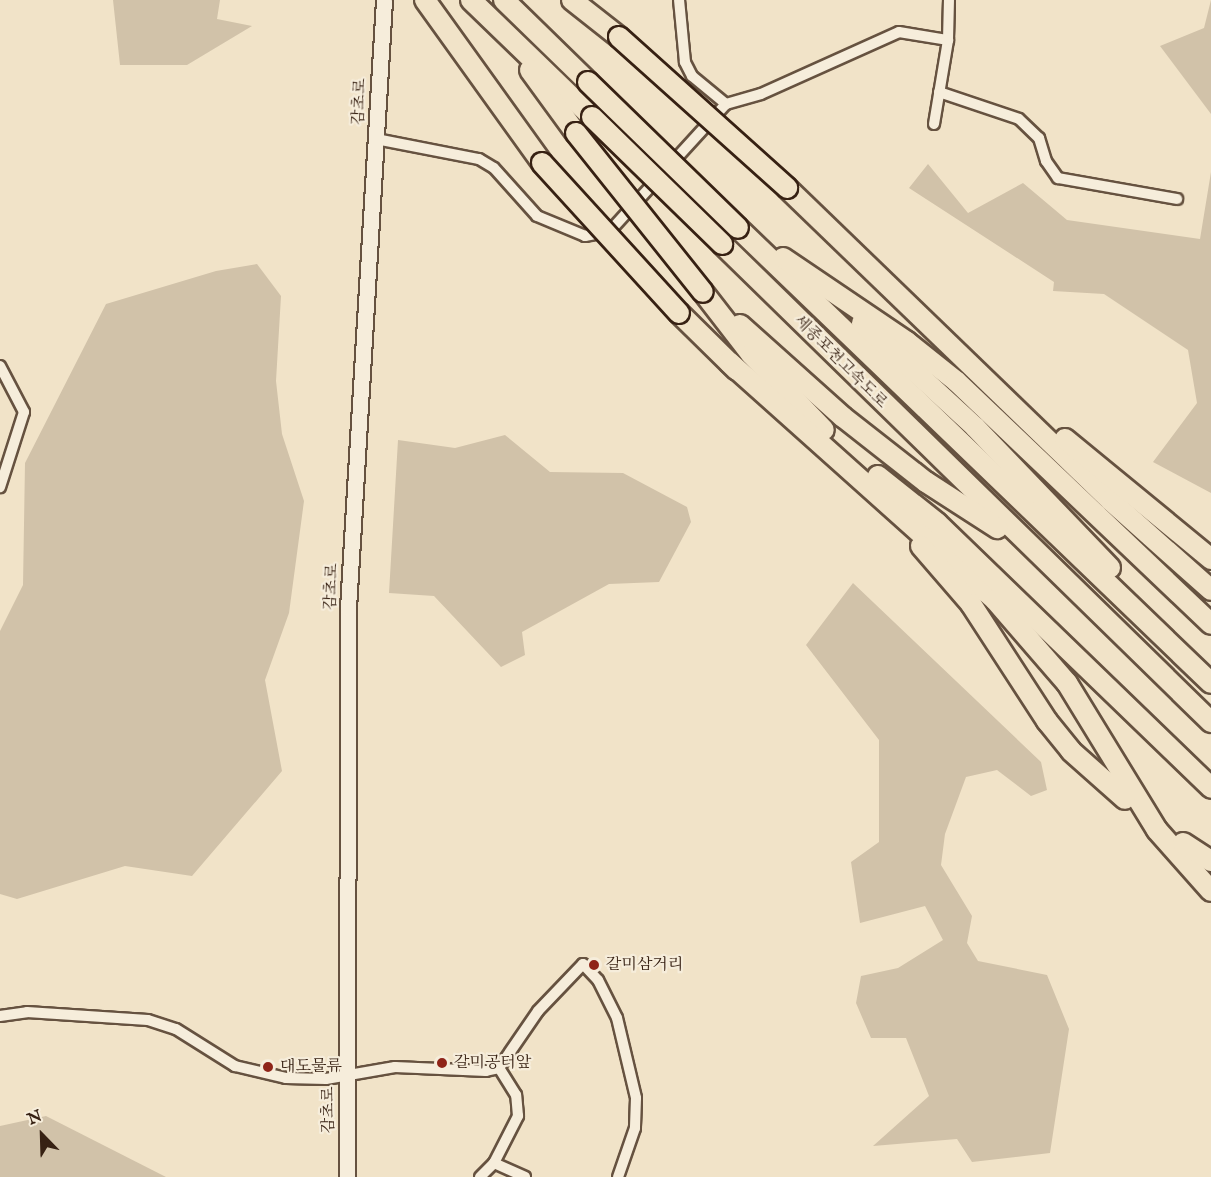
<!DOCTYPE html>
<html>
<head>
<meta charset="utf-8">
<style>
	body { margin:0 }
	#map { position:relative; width:1211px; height:1177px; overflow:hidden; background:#f1e3c8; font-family:"IM FELL English","Noto Serif KR",serif }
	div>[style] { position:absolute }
	.green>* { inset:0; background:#d1c2a9 }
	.roads { filter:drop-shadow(2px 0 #665240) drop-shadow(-2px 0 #665240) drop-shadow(0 2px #665240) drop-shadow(0 -2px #665240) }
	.minor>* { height:10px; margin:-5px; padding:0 5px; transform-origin:5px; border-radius:5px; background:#f6eddb }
	.secondary>* { height:15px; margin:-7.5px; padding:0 7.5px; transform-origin:7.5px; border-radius:7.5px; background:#f6eddb }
	.motorway>* { height:20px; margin:-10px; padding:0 10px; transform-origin:10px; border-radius:10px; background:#f1e3c8 }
	.bridges { filter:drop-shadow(2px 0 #372113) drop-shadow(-2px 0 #372113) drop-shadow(0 2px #372113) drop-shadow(0 -2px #372113) }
	.motorway-bridge>* { height:20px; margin:-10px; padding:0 10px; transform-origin:10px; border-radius:10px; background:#f1e3c8 }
	.dots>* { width:16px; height:16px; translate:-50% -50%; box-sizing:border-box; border:3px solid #f6eddb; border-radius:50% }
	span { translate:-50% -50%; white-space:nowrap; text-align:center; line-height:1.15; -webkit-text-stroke:4.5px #f6eddb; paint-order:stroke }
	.street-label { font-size:16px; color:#372113 }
	.poi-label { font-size:16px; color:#372113 }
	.left { translate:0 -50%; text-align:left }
	.north { position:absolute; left:12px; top:1105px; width:60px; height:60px; -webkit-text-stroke:4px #f6eddb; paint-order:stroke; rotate:337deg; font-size:16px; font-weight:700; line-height:24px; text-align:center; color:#372113 }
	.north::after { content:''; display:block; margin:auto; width:21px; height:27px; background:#372113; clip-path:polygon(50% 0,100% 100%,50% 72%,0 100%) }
</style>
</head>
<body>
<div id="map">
	<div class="green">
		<i style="clip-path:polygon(113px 0,220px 0,217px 19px,252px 26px,187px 65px,120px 65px)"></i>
		<i style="clip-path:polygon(1211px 0,1211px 114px,1160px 46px,1204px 28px)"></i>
		<i style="clip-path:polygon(928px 164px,968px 213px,1023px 183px,1067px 220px,1200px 239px,1211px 172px,1211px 493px,1153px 462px,1197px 403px,1188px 350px,1104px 294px,1053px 291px,1054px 282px,909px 188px)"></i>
		<i style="clip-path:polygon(257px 264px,281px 296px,276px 381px,282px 434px,304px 501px,289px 613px,265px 680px,282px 771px,192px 876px,125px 866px,17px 899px,0 894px,0 631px,23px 585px,25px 463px,106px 304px,216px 271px)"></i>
		<i style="clip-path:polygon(505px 435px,550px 472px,623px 473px,687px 507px,691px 522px,659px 582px,609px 584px,522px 632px,525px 655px,501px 667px,434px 596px,389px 593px,398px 440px,455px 448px)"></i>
		<i style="clip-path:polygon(853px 583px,1041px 762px,1047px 790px,1031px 796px,997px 770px,966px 777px,945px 834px,941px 865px,972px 916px,967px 943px,978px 961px,1047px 975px,1069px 1029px,1050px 1153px,972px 1162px,957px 1139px,873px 1146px,929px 1096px,906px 1038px,871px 1038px,856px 1003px,861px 976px,898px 968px,943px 940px,925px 906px,860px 923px,851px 862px,879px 842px,879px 740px,806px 645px)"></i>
		<i style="clip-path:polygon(46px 1116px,166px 1177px,0 1177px,0 1126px)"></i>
	</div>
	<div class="roads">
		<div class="minor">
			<i style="left:939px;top:92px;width:84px;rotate:18.6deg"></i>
			<i style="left:1019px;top:119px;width:28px;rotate:44deg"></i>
			<i style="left:1039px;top:138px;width:24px;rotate:73deg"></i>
			<i style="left:1046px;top:161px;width:21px;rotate:55deg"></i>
			<i style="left:1058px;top:178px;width:121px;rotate:10deg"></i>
			<i style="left:726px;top:104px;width:36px;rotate:-16deg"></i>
			<i style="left:761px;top:94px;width:151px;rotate:-24.2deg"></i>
			<i style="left:899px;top:32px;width:50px;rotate:9.3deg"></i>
			<i style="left:948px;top:40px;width:40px;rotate:-88.6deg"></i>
			<i style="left:934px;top:124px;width:85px;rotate:-80.5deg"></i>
			<i style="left:376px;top:139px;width:105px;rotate:11deg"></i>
			<i style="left:479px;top:159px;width:17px;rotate:31deg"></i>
			<i style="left:494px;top:168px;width:64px;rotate:48.1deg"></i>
			<i style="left:537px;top:216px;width:52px;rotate:22.6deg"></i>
			<i style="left:585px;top:236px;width:25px;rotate:-11deg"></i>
			<i style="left:610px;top:231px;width:172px;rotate:-47.6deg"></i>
			<i style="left:726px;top:104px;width:44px;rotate:-140.5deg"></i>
			<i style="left:692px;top:76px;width:16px;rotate:-117deg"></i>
			<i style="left:685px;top:62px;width:62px;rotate:-95.5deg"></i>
			<i style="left:0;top:366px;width:52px;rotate:62.4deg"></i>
			<i style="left:24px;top:412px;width:79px;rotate:107.7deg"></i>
			<i style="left:0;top:1016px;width:27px;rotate:-8deg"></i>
			<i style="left:27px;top:1012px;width:121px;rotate:3.8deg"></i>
			<i style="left:148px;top:1020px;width:29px;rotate:18deg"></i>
			<i style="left:176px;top:1029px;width:70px;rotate:32.1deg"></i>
			<i style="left:235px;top:1066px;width:52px;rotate:13.2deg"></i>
			<i style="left:286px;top:1078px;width:40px;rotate:1.4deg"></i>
			<i style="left:326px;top:1079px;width:70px;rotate:-9.9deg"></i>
			<i style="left:395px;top:1067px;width:91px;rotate:2.5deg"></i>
			<i style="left:486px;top:1071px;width:13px;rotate:-13deg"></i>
			<i style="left:499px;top:1068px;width:69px;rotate:-55.6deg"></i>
			<i style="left:538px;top:1011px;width:65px;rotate:-46.2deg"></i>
			<i style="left:583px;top:964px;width:22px;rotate:47deg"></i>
			<i style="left:598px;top:980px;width:42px;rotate:63.4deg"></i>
			<i style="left:617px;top:1018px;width:82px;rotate:76.6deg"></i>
			<i style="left:636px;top:1098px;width:30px;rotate:92deg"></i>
			<i style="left:635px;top:1128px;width:52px;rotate:109.1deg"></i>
			<i style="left:494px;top:1163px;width:34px;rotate:24deg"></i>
			<i style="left:480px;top:1177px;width:20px;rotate:-45deg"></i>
			<i style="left:494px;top:1163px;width:53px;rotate:-62.9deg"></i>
			<i style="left:518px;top:1116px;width:21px;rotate:-95deg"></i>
			<i style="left:516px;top:1095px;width:32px;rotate:-122deg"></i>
		</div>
		<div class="secondary">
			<i style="left:347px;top:1177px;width:569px;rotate:-89.9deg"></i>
			<i style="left:348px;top:608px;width:609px;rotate:-86.61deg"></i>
		</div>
		<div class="motorway">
			<i style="left:425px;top:0;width:201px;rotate:54.3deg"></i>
			<i style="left:471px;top:0;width:168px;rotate:44deg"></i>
			<i style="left:504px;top:0;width:117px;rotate:44.3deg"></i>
			<i style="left:572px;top:0;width:60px;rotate:38.2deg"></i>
			<i style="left:530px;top:70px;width:78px;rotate:53.9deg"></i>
			<i style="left:787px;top:188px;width:449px;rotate:44deg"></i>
			<i style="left:1110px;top:500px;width:135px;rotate:41.7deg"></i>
			<i style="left:738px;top:228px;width:656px;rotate:43.89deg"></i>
			<i style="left:722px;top:244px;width:684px;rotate:44.35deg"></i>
			<i style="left:783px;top:258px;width:150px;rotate:34.1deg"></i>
			<i style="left:907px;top:342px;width:63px;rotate:38.5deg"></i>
			<i style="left:956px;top:381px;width:352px;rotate:43.6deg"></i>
			<i style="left:703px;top:292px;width:78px;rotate:52.3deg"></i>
			<i style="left:751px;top:354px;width:105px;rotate:46.2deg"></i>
			<i style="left:679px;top:313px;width:81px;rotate:44.5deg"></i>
			<i style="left:862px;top:323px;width:154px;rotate:42.6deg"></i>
			<i style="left:975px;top:427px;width:195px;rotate:46.2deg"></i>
			<i style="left:740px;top:325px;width:138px;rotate:41.8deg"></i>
			<i style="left:843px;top:417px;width:105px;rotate:38.1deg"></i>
			<i style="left:926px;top:482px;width:85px;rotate:32.9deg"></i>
			<i style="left:729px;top:362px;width:357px;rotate:41.8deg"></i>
			<i style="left:995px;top:600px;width:110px;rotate:49.1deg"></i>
			<i style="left:1067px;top:683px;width:172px;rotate:58.5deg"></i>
			<i style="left:1157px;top:830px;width:81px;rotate:48.5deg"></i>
			<i style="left:1065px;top:439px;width:189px;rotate:39.4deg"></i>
			<i style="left:878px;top:476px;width:75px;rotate:38.5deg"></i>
			<i style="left:937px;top:523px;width:381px;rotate:44deg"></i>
			<i style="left:921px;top:546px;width:77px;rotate:49.2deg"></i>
			<i style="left:971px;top:604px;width:140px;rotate:57deg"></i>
			<i style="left:1047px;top:721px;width:38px;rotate:51deg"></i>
			<i style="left:1071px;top:751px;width:72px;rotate:41.6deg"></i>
			<i style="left:1183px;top:843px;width:33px;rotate:33deg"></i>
		</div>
	</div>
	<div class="bridges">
		<div class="motorway-bridge">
			<i style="left:619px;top:37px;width:226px;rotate:41.9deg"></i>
			<i style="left:588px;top:82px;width:209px;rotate:44.2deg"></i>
			<i style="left:592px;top:117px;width:182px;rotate:44.3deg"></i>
			<i style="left:576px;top:133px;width:203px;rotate:51.4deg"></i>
			<i style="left:542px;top:163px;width:203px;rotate:47.6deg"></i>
		</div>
	</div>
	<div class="dots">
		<i style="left:594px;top:965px;background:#8f2418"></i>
		<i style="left:442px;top:1063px;background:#8f2418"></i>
		<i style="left:268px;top:1067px;background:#8f2418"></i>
	</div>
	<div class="street-label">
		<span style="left:360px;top:102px;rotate:-87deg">감초로</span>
		<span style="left:840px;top:362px;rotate:45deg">세종포천고속도로</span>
		<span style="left:332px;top:587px;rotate:-87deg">감초로</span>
		<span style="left:329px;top:1110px;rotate:-90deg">감초로</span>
	</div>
	<div class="poi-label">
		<span class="left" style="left:606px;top:965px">갈미삼거리</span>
		<span class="left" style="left:454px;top:1063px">갈미공터앞</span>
		<span class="left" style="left:280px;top:1067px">대도물류</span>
	</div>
	<div class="north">N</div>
</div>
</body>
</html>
